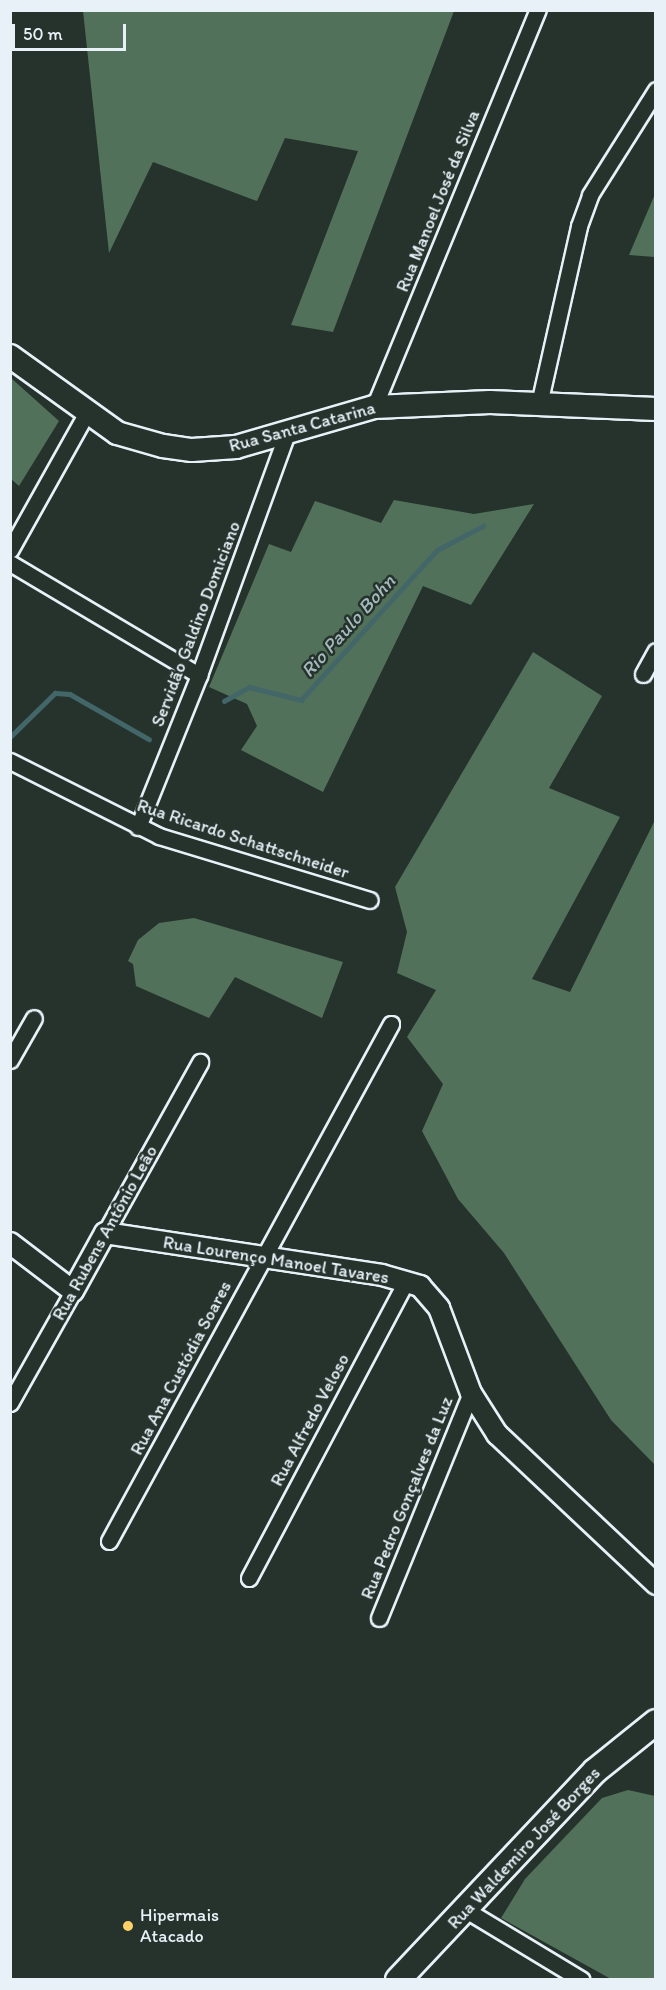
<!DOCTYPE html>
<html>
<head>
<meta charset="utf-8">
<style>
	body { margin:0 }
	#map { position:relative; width:666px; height:1990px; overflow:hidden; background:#26332d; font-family:Itim,sans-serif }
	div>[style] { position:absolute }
	.green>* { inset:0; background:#52715a }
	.stream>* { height:4.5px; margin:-2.25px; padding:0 2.25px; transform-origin:2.25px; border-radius:2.25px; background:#436768 }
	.roads { filter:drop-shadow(2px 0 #e8f1f8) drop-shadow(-2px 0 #e8f1f8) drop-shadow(0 2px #e8f1f8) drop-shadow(0 -2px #e8f1f8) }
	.minor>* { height:15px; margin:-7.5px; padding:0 7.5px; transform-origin:7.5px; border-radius:7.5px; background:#26332d }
	.tertiary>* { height:20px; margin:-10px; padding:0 10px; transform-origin:10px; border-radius:10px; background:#26332d }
	.secondary>* { height:22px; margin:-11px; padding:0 11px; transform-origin:11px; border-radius:11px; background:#26332d }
	.primary>* { height:24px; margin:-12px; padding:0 12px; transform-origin:12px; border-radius:12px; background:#26332d }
	.dots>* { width:16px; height:16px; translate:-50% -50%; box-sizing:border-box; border:3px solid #26332d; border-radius:50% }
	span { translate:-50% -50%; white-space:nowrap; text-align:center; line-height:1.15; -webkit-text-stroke:5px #26332d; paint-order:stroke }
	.street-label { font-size:18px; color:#e8f1f8 }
	.poi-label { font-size:18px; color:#e8f1f8 }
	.left { translate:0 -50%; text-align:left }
	.water-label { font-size:20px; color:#a6babe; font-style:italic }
	.frame { position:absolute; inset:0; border:12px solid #e8f1f8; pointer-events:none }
	.scale { position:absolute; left:12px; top:24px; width:114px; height:27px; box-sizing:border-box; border:3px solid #e8f1f8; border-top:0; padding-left:8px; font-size:18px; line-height:21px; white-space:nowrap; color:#e8f1f8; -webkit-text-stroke:4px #26332d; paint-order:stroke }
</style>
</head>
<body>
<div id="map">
	<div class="green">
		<i style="clip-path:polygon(83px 11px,454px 11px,333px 332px,291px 325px,358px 151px,285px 138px,257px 201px,153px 162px,109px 253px)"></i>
		<i style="clip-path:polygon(655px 194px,655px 257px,629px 255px)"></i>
		<i style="clip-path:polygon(11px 378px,59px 421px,19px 486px,11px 479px)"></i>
		<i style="clip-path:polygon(394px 500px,474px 514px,534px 504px,471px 605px,423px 586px,323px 792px,241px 750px,257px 726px,247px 704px,209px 687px,269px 544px,291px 552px,315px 501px,381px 523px)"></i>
		<i style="clip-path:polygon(533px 652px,602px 696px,549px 788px,620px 817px,532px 979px,570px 992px,655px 820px,655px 1465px,611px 1420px,504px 1253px,458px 1199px,422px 1131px,443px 1084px,407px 1037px,436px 990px,397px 973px,407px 932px,395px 887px)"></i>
		<i style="clip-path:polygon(194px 918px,343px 962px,322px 1018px,235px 977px,209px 1018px,136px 986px,133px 964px,128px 961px,138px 940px,159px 923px)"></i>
		<i style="clip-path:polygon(628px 1790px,655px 1796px,655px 1979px,611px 1979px,501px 1918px,525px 1879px,602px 1798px)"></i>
	</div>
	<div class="stream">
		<i style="left:224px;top:701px;width:29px;rotate:-29deg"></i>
		<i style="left:249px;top:687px;width:54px;rotate:14deg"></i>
		<i style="left:301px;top:700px;width:202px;rotate:-47.8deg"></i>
		<i style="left:437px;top:550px;width:52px;rotate:-27.6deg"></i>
		<i style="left:10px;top:737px;width:63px;rotate:-44.4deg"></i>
		<i style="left:55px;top:693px;width:15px;rotate:4deg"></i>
		<i style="left:70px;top:694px;width:91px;rotate:29.7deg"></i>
	</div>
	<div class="roads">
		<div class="minor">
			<i style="left:539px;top:404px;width:182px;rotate:-77.3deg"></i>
			<i style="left:579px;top:226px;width:33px;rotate:-70deg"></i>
			<i style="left:590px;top:195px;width:124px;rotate:-57.8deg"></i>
			<i style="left:374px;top:407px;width:430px;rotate:-67.6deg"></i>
			<i style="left:10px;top:550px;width:156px;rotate:-60.8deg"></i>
			<i style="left:10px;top:563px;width:220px;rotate:30.7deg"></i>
			<i style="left:643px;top:674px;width:26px;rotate:-61deg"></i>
			<i style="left:10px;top:761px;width:167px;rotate:26.7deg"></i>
			<i style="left:159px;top:836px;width:220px;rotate:16.9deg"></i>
			<i style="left:138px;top:827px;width:164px;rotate:-68.1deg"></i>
			<i style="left:199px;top:675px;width:258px;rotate:-70deg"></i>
			<i style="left:10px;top:1060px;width:48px;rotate:-60.3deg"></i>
			<i style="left:105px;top:1233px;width:196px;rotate:-60.9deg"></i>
			<i style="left:10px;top:1403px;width:129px;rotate:-60.6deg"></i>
			<i style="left:109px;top:1541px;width:589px;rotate:-61.39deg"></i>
			<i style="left:249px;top:1578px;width:336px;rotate:-62.1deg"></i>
			<i style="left:379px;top:1618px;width:243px;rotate:-67.8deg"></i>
			<i style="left:466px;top:1910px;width:135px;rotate:31.1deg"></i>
		</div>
		<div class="tertiary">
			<i style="left:10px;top:1243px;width:79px;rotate:37.3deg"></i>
			<i style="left:73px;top:1291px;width:66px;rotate:-61.1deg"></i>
			<i style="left:105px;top:1233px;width:280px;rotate:8.6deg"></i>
			<i style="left:382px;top:1275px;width:40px;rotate:16deg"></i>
			<i style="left:420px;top:1286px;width:29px;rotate:49deg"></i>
			<i style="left:439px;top:1308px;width:91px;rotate:69.4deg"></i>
			<i style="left:471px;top:1393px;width:49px;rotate:57.6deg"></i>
			<i style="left:497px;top:1434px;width:219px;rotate:43.3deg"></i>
		</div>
		<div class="secondary">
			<i style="left:10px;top:356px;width:132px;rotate:35.7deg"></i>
			<i style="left:117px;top:433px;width:48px;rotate:15.8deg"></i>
			<i style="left:163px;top:446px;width:29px;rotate:8deg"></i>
			<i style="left:192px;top:450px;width:44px;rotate:-3.9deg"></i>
			<i style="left:236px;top:447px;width:144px;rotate:-16.2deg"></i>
			<i style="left:374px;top:407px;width:116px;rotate:-2.5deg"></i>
			<i style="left:490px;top:402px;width:166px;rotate:2.4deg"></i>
		</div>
		<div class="primary">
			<i style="left:398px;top:1980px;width:287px;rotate:-46.7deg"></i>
			<i style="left:595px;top:1771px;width:78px;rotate:-38.8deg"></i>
		</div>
	</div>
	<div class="dots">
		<i style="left:128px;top:1926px;background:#ffd166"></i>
	</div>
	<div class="street-label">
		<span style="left:438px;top:201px;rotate:-68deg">Rua Manoel José da Silva</span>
		<span style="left:302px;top:427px;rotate:-15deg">Rua Santa Catarina</span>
		<span style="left:196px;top:624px;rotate:-69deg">Servidão Galdino Domiciano</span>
		<span style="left:243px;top:839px;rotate:18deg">Rua Ricardo Schattschneider</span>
		<span style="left:105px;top:1233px;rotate:-61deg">Rua Rubens Antônio Leão</span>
		<span style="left:276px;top:1260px;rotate:9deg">Rua Lourenço Manoel Tavares</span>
		<span style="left:181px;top:1368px;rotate:-62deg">Rua Ana Custódia Soares</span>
		<span style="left:310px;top:1420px;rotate:-62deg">Rua Alfredo Veloso</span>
		<span style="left:407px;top:1498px;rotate:-68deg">Rua Pedro Gonçalves da Luz</span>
		<span style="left:524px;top:1848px;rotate:-47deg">Rua Waldemiro José Borges</span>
	</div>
	<div class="poi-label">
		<span class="left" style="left:140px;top:1926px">Hipermais<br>Atacado</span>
	</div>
	<div class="water-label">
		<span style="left:348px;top:626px;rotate:-48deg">Rio Paulo Bohn</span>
	</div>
	<div class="frame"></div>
	<div class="scale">50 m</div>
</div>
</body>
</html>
